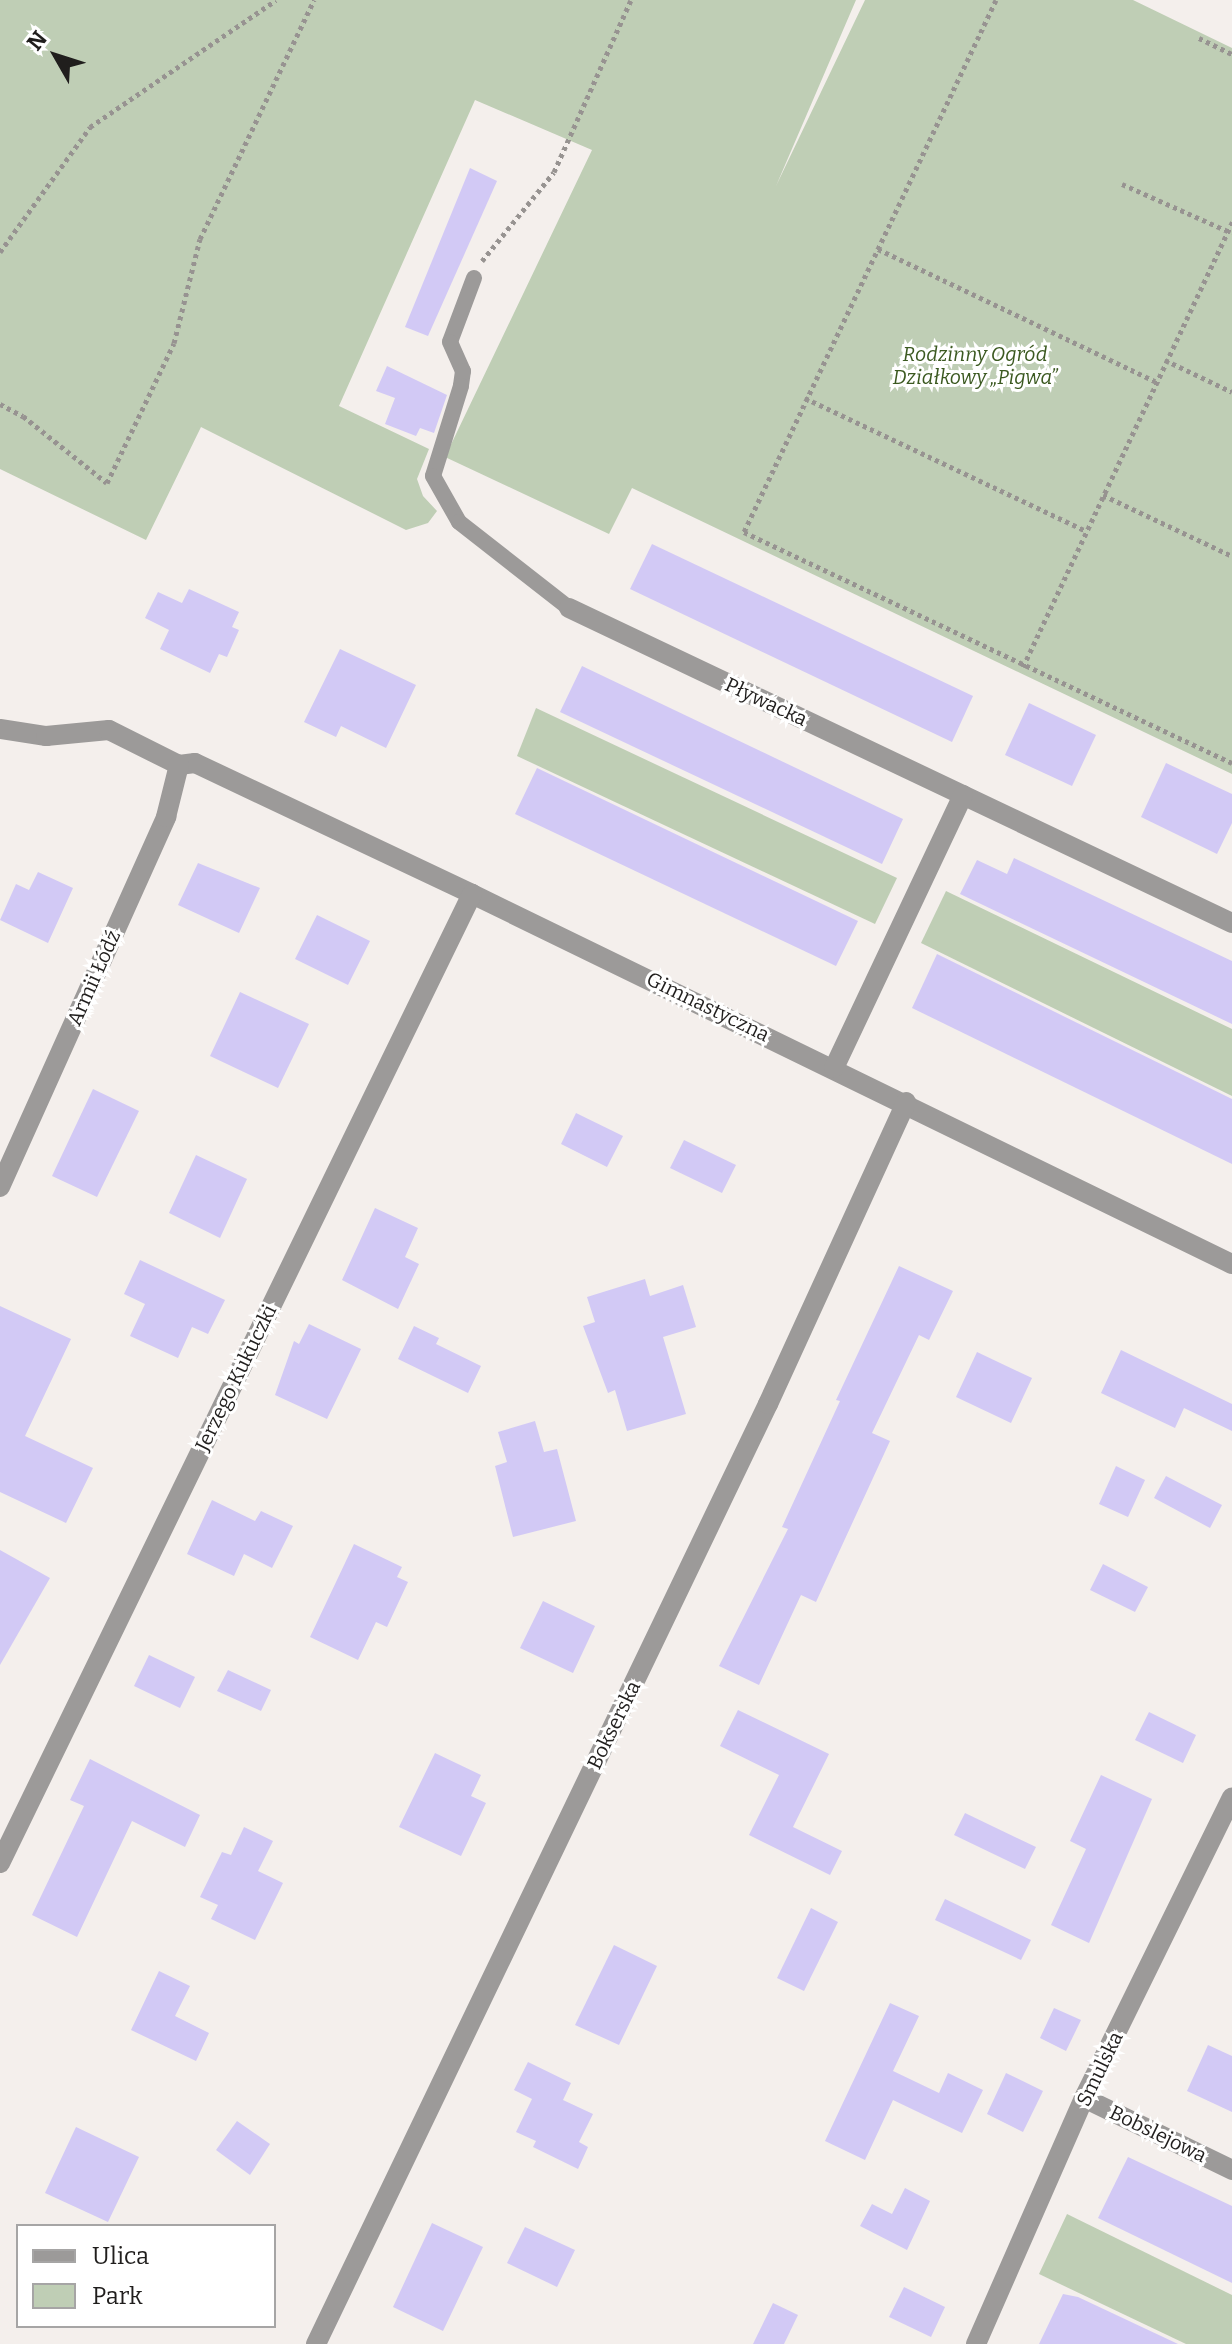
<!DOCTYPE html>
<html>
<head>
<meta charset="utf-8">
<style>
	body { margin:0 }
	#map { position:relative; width:1232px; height:2344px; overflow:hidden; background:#f4efec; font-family:Bitter,serif }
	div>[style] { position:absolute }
	.green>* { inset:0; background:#bfceb5 }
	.building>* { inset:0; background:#d2c9f5 }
	.path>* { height:5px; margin-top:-2.5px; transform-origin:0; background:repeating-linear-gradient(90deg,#979391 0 4px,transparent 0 8px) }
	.lane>* { height:16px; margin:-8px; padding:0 8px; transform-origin:8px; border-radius:8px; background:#9c9a99 }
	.street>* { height:20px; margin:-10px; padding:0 10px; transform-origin:10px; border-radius:10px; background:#9c9a99 }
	span { translate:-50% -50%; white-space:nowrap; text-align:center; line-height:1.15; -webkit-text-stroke:6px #fff; paint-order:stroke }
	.park-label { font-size:20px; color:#3b5920; font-style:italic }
	.street-label { font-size:20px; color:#201e1d }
	.legend { position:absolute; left:16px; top:2224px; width:260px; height:104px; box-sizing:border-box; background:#fff; border:2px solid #a6a5a5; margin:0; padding:10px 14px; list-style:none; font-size:24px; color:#201e1d }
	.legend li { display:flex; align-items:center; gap:16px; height:40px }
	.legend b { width:40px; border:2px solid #a6a5a5 }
	.north { position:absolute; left:16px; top:16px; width:80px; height:80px; -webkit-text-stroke:6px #fff; paint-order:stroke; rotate:309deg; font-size:22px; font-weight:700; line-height:32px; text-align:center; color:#201e1d }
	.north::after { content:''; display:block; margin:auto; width:28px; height:36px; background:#201e1d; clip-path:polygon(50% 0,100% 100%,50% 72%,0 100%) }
</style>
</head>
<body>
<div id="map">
	<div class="green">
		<i style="clip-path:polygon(0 0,856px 0,776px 186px,865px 0,1133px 0,1232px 48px,1232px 774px,632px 488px,609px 534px,445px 457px,592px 150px,475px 100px,339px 406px,429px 449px,417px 479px,423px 496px,437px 511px,428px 523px,406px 530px,201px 427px,146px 540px,0 469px)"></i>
		<i style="clip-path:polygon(536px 708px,897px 878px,875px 924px,517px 756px)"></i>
		<i style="clip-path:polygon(946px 891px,1232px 1029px,1232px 1096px,921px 943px)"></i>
		<i style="clip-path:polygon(1067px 2214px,1232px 2295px,1232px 2344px,1186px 2344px,1039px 2274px)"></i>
	</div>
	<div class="building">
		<i style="clip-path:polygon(470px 168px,497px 181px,428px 336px,405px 327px)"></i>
		<i style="clip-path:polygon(387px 366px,447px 395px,434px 433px,420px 428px,416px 436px,385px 424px,395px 398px,376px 391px)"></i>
		<i style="clip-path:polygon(652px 544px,973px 696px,952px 742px,630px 589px)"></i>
		<i style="clip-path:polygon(189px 589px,239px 612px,232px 627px,239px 630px,227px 657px,219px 654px,210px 673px,160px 649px,169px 630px,145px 618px,158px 592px,182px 603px)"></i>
		<i style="clip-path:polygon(340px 649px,416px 685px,386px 748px,341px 726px,336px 737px,304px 722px)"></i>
		<i style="clip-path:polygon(582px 666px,903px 819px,882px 864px,560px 712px)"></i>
		<i style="clip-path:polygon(1029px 703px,1096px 735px,1072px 786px,1005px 755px)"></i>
		<i style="clip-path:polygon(1166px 763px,1232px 794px,1232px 823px,1217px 854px,1141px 817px)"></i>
		<i style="clip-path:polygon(537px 768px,858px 921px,836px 966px,515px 814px)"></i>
		<i style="clip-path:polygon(1014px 858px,1232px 961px,1232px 1024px,960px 894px,977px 860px,1007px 874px)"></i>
		<i style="clip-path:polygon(198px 863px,260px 888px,239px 933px,178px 905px)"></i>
		<i style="clip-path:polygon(38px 872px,73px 888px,48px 943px,0 920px,16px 884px,29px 890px)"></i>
		<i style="clip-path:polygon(317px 915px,370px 941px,348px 985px,295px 959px)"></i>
		<i style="clip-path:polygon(937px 954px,1232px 1099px,1232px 1164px,912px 1008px)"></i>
		<i style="clip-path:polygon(240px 992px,309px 1024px,278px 1088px,210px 1056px)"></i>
		<i style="clip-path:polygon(93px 1089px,139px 1111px,97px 1197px,52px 1176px)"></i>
		<i style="clip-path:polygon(576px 1113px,623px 1136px,607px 1167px,561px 1144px)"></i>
		<i style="clip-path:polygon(684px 1140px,736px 1165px,722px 1193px,670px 1168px)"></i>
		<i style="clip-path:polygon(196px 1155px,247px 1179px,220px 1238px,169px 1213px)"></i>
		<i style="clip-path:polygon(375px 1208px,418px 1228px,405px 1257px,419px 1264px,398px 1309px,342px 1280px)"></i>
		<i style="clip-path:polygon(140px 1260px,225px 1300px,208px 1334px,192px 1327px,178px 1358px,130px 1336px,145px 1304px,124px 1294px)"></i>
		<i style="clip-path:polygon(899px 1266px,953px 1291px,929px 1340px,919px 1335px,872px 1433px,890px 1441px,816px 1602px,801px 1595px,759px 1685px,719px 1666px,788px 1529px,782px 1527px,840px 1401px,836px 1400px)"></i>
		<i style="clip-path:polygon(645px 1279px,650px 1296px,683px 1285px,696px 1327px,663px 1337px,686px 1414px,627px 1431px,615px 1390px,608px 1393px,583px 1326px,595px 1322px,587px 1297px)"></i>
		<i style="clip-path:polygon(0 1306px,71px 1339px,25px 1436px,93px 1468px,66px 1523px,0 1492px)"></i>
		<i style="clip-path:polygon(309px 1324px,361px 1349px,327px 1419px,275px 1395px,294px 1341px,299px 1344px)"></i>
		<i style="clip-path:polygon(414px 1326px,439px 1338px,436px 1344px,481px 1366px,468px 1393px,398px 1359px)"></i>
		<i style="clip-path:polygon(1121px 1350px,1232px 1404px,1232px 1431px,1184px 1408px,1175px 1428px,1101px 1393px)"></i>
		<i style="clip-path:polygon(977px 1352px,1032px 1378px,1011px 1423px,956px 1397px)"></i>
		<i style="clip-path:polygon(535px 1421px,544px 1452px,557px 1449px,576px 1521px,513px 1537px,495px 1466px,507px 1462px,498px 1432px)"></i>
		<i style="clip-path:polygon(1116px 1466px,1145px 1480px,1128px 1517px,1099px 1504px)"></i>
		<i style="clip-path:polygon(1166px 1476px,1222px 1505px,1210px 1528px,1154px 1498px)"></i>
		<i style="clip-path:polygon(212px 1500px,255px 1521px,261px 1511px,293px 1526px,272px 1568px,244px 1554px,234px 1576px,187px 1554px)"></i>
		<i style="clip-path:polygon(354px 1544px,402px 1567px,397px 1577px,408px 1582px,387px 1627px,376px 1622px,358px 1660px,310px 1637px)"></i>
		<i style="clip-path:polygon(0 1550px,50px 1578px,0 1665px)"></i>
		<i style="clip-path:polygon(1103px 1564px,1148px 1587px,1135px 1612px,1090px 1590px)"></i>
		<i style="clip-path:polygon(543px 1601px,595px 1626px,573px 1673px,520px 1648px)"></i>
		<i style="clip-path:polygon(149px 1655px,195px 1677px,180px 1708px,134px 1686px)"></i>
		<i style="clip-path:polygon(228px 1670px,271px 1690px,261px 1711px,217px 1691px)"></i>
		<i style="clip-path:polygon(738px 1710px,829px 1754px,793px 1827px,842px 1851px,830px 1875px,749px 1835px,779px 1775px,720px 1746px)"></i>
		<i style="clip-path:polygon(1149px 1712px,1196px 1735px,1183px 1763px,1135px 1740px)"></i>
		<i style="clip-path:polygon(435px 1753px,481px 1775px,471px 1796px,486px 1803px,461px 1856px,399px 1827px)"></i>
		<i style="clip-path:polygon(90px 1759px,200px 1815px,185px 1847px,132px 1821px,77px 1937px,32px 1915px,84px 1806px,70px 1800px)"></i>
		<i style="clip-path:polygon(1101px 1775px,1152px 1799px,1089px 1943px,1051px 1925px,1086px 1849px,1070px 1841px)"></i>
		<i style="clip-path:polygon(965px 1813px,1036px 1847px,1025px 1869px,954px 1835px)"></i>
		<i style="clip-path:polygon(244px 1827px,273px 1841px,258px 1871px,283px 1883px,255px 1940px,211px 1919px,218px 1905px,200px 1897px,222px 1852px,231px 1855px)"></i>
		<i style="clip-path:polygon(945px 1899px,1031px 1940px,1021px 1960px,935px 1920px)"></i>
		<i style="clip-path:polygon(811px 1908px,838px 1922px,804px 1991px,777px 1978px)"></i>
		<i style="clip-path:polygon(614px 1945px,657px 1966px,619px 2045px,575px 2025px)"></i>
		<i style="clip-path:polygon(159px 1971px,190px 1986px,175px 2016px,209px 2033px,196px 2061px,131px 2030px)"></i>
		<i style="clip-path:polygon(890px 2003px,919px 2016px,893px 2071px,939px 2093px,948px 2073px,983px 2090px,962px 2133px,893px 2100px,865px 2160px,825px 2141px)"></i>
		<i style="clip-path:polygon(1054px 2008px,1081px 2020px,1066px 2051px,1040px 2038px)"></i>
		<i style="clip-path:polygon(1208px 2045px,1232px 2056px,1232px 2112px,1187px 2091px)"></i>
		<i style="clip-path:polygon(528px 2062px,571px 2083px,563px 2100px,593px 2114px,579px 2142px,588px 2147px,578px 2169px,533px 2147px,536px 2141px,516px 2132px,532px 2099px,514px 2090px)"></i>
		<i style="clip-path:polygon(1006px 2073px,1043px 2091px,1023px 2132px,987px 2114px)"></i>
		<i style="clip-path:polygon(237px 2121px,270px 2144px,250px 2175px,216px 2150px)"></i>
		<i style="clip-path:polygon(76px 2127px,139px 2157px,108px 2222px,45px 2193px)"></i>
		<i style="clip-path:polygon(1128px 2157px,1232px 2206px,1232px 2283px,1098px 2218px)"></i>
		<i style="clip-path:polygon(905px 2188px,930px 2201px,907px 2250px,860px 2226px,872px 2204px,892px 2214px)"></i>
		<i style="clip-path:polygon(432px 2223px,483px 2247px,443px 2331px,393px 2307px)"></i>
		<i style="clip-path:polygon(525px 2227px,575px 2250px,557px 2287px,507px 2263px)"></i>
		<i style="clip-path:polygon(904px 2287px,945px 2307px,931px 2337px,889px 2317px)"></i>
		<i style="clip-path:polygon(1063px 2294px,1078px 2297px,1178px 2344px,1039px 2344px)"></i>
		<i style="clip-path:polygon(773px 2303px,798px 2315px,784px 2344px,753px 2344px)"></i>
	</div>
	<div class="path">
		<i style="left:996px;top:0;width:589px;rotate:115.35deg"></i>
		<i style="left:744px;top:532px;width:540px;rotate:25.33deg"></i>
		<i style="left:1199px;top:38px;width:37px;rotate:26deg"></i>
		<i style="left:1122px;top:184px;width:120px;rotate:24deg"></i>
		<i style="left:878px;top:249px;width:307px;rotate:25.5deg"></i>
		<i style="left:0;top:252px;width:154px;rotate:-54.2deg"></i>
		<i style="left:90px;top:127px;width:225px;rotate:-34.3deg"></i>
		<i style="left:482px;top:261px;width:114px;rotate:-51deg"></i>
		<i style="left:554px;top:172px;width:188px;rotate:-65.9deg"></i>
		<i style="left:1165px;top:360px;width:74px;rotate:25.5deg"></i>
		<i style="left:805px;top:398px;width:311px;rotate:25.3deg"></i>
		<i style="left:0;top:404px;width:26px;rotate:28deg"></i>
		<i style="left:23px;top:416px;width:107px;rotate:38.6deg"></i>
		<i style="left:107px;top:483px;width:155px;rotate:-64.4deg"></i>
		<i style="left:174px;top:343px;width:107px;rotate:-76deg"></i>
		<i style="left:200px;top:239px;width:265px;rotate:-64.5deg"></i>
		<i style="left:1103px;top:495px;width:143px;rotate:25.3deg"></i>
		<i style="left:1023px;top:667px;width:492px;rotate:-64.8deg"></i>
	</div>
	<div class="lane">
		<i style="left:474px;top:278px;width:68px;rotate:110.6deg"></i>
		<i style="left:450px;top:342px;width:32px;rotate:66deg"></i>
		<i style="left:463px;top:371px;width:15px;rotate:98deg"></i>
		<i style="left:461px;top:386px;width:94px;rotate:107.3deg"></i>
		<i style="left:433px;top:476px;width:53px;rotate:60.5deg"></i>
		<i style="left:459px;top:522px;width:140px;rotate:38deg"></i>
	</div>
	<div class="street">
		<i style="left:569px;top:608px;width:734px;rotate:25.41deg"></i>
		<i style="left:0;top:729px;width:47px;rotate:8.7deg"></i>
		<i style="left:46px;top:736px;width:63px;rotate:-5.4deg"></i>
		<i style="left:109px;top:730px;width:78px;rotate:26.6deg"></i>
		<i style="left:179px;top:765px;width:16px;rotate:-7deg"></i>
		<i style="left:195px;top:763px;width:306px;rotate:25.3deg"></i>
		<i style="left:472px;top:894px;width:845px;rotate:25.96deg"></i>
		<i style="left:834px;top:1068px;width:302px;rotate:-64.7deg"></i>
		<i style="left:0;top:1187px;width:406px;rotate:-65.8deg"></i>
		<i style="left:166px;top:817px;width:54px;rotate:-76deg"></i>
		<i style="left:0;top:1863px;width:1078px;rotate:-64.03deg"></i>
		<i style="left:1084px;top:2098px;width:165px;rotate:25.9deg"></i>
		<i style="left:316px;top:2344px;width:1043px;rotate:-64.32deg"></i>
		<i style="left:768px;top:1404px;width:332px;rotate:-65.4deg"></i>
		<i style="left:976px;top:2344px;width:269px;rotate:-66.3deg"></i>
		<i style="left:1084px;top:2098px;width:335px;rotate:-63.8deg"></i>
	</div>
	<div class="park-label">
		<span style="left:975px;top:366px">Rodzinny Ogród<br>Działkowy „Pigwa”</span>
	</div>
	<div class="street-label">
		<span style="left:766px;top:702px;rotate:25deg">Pływacka</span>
		<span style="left:94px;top:978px;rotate:-66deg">Armii Łódź</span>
		<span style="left:708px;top:1007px;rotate:26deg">Gimnastyczna</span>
		<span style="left:236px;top:1378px;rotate:-64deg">Jerzego Kukuczki</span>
		<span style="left:614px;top:1725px;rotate:-64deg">Bokserska</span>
		<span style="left:1100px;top:2069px;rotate:-64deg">Smulska</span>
		<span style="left:1158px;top:2134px;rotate:26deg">Bobslejowa</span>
	</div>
	<ul class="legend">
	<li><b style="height:10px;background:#9c9a99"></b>Ulica</li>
	<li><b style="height:22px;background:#bfceb5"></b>Park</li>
	</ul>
	<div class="north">N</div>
</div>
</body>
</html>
